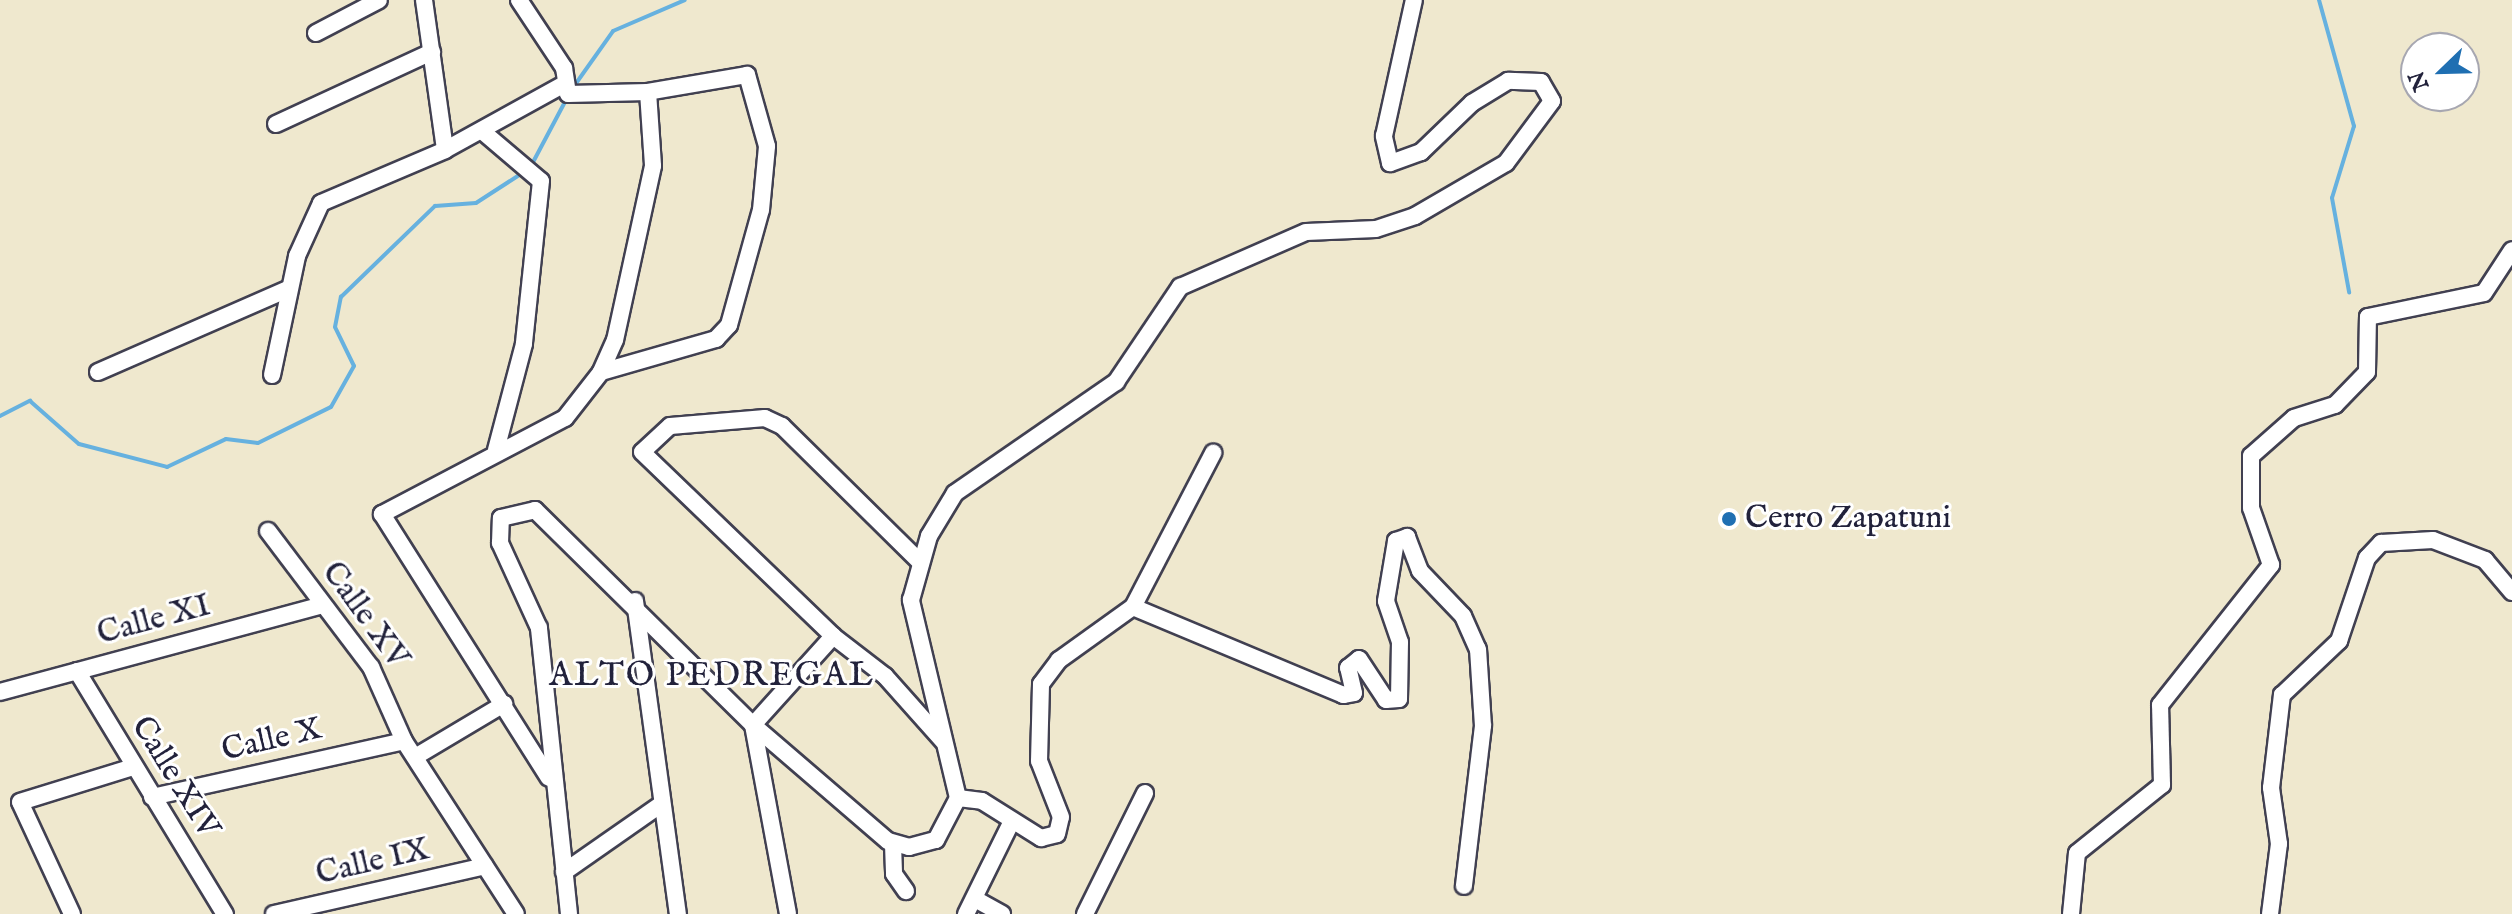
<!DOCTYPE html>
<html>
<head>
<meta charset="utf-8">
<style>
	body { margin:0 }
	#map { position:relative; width:2512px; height:914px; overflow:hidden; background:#efe8ce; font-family:"IM FELL English",serif }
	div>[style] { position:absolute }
	.stream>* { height:4px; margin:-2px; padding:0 2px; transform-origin:2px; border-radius:2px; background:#66b1df }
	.roads { filter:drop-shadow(2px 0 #414051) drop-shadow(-2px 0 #414051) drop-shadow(0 2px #414051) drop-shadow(0 -2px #414051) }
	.minor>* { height:16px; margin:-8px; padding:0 8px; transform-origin:8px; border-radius:8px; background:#fff }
	.dots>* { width:22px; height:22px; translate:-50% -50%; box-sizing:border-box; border:4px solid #fff; border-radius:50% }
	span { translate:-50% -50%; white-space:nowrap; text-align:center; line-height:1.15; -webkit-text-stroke:6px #fff; paint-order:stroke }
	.poi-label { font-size:32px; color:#22223b }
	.left { translate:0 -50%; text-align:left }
	.street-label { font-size:32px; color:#22223b }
	.neighbourhood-label { font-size:34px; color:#22223b; letter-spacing:2px }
	.north { position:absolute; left:2400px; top:32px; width:80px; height:80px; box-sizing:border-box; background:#fff; border:2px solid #a7a7b1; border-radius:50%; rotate:247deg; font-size:22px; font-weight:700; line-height:32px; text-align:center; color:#22223b }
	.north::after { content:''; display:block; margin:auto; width:28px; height:36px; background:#1f6fb2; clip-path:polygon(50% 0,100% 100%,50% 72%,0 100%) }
</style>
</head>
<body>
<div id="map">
	<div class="stream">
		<i style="left:2319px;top:0;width:131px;rotate:74.5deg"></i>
		<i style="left:2354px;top:126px;width:75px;rotate:107deg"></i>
		<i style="left:2332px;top:198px;width:96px;rotate:79.7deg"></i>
		<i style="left:572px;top:89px;width:71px;rotate:-54.7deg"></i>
		<i style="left:613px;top:31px;width:78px;rotate:-23.3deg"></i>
		<i style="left:531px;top:166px;width:75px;rotate:-62.1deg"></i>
		<i style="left:0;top:416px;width:34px;rotate:-27deg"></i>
		<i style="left:30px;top:401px;width:65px;rotate:41.3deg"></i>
		<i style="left:79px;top:444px;width:91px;rotate:14.6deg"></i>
		<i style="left:167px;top:467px;width:65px;rotate:-25.4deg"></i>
		<i style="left:226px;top:439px;width:32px;rotate:7deg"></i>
		<i style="left:258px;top:443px;width:81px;rotate:-26.3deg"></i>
		<i style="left:331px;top:407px;width:47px;rotate:-60.7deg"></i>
		<i style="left:354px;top:366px;width:43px;rotate:-116deg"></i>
		<i style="left:335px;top:327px;width:31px;rotate:-79deg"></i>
		<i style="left:341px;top:297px;width:131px;rotate:-44.1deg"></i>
		<i style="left:435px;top:206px;width:41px;rotate:-4.2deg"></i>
		<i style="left:476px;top:203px;width:57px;rotate:-32.9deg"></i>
	</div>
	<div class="roads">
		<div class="minor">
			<i style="left:424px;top:0;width:151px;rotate:82deg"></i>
			<i style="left:519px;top:0;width:82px;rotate:56.5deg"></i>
			<i style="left:564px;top:68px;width:26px;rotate:81deg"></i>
			<i style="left:568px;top:94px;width:80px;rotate:-1.4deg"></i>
			<i style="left:648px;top:92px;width:74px;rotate:86.1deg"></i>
			<i style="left:653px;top:166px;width:178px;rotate:102.3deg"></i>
			<i style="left:615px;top:340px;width:35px;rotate:114deg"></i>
			<i style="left:601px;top:372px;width:58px;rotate:128deg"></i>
			<i style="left:565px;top:418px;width:207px;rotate:152.3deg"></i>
			<i style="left:382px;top:514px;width:312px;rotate:57.7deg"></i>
			<i style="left:316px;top:33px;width:71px;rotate:-27.6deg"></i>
			<i style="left:276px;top:124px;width:172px;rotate:-24.8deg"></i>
			<i style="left:482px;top:131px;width:77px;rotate:40.3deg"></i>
			<i style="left:541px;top:181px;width:164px;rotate:96deg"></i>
			<i style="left:524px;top:344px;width:110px;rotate:104.8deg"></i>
			<i style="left:98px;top:372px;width:207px;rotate:-23.6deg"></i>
			<i style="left:601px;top:372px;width:120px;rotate:-16deg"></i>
			<i style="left:716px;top:339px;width:19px;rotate:-47deg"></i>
			<i style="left:729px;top:325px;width:119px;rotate:-74.5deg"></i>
			<i style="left:761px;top:210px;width:64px;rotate:-84.6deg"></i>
			<i style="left:767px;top:146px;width:74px;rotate:-105.7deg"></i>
			<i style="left:747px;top:75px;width:100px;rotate:170.3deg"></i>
			<i style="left:272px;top:375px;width:122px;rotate:-78.1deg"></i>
			<i style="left:297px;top:256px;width:58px;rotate:-65.6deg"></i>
			<i style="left:321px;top:203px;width:135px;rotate:-23.1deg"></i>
			<i style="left:445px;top:150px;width:132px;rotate:-28.9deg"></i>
			<i style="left:268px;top:531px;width:171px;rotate:52.9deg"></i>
			<i style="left:371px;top:667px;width:81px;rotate:66deg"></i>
			<i style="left:404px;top:741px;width:206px;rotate:57.1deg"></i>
			<i style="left:921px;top:563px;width:195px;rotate:-135.4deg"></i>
			<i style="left:782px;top:426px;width:19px;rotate:-155deg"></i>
			<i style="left:765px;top:418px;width:95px;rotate:175.2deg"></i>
			<i style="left:670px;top:426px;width:38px;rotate:137deg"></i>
			<i style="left:642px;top:452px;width:265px;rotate:43.9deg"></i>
			<i style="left:833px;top:636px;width:66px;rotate:37.6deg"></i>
			<i style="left:885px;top:676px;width:87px;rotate:48.3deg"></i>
			<i style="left:635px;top:601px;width:316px;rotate:82.2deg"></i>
			<i style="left:1133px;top:607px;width:228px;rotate:22.7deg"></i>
			<i style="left:1343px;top:695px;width:11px;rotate:-10deg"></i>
			<i style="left:1354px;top:693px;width:26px;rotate:-103deg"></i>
			<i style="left:1348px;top:668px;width:14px;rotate:-39deg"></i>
			<i style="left:1359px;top:659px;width:49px;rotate:56.6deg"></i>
			<i style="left:1386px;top:700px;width:13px;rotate:-4deg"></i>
			<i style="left:1399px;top:699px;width:57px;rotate:-89deg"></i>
			<i style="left:1400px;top:642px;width:43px;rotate:-108.9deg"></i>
			<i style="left:1386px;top:601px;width:61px;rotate:-80.5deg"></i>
			<i style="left:1396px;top:541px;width:12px;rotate:-20deg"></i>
			<i style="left:1407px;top:537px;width:36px;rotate:69deg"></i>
			<i style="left:1420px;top:571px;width:62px;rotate:46.3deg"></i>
			<i style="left:1463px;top:616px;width:36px;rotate:66deg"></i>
			<i style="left:1478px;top:649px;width:77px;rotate:86.3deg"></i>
			<i style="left:1483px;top:726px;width:161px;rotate:96.8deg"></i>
			<i style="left:77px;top:671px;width:285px;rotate:58.7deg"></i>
			<i style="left:0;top:692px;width:334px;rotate:-15.1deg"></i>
			<i style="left:753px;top:725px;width:192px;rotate:79.5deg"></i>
			<i style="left:753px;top:725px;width:120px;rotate:-48deg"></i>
			<i style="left:415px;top:757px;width:104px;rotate:-30.8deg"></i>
			<i style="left:152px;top:797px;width:258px;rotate:-12.5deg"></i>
			<i style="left:958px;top:798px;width:24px;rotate:7deg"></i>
			<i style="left:982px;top:801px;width:70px;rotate:32.1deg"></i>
			<i style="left:1041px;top:838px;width:16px;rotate:-14deg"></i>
			<i style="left:1057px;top:834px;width:17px;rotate:-77deg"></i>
			<i style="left:1061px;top:817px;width:60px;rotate:-111.4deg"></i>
			<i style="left:1039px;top:761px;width:77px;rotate:-88.5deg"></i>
			<i style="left:1041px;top:684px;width:30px;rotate:-53deg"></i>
			<i style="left:1059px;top:660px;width:91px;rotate:-35.6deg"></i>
			<i style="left:1133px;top:607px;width:174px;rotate:-62.5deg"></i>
			<i style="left:893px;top:844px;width:30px;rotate:88deg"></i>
			<i style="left:894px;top:874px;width:21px;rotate:55deg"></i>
			<i style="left:564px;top:872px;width:117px;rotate:-34.9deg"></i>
			<i style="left:975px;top:899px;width:31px;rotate:29deg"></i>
			<i style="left:72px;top:914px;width:123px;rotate:-114.9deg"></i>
			<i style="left:20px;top:802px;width:118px;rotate:-17.2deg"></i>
			<i style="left:274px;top:914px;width:216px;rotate:-12.8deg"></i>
			<i style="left:569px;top:914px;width:288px;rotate:-96deg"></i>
			<i style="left:539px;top:628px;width:94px;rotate:-114.6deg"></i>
			<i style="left:500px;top:543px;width:25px;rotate:-88deg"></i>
			<i style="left:501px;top:518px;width:35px;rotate:-13deg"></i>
			<i style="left:535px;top:510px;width:306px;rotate:44.6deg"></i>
			<i style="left:753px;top:725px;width:178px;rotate:40.7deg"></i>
			<i style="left:888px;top:841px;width:22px;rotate:16deg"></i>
			<i style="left:909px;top:847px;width:28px;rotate:-15deg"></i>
			<i style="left:936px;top:840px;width:47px;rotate:-62.4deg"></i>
			<i style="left:958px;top:798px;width:204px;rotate:-103.4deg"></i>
			<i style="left:911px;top:600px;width:66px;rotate:-74.3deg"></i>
			<i style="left:929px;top:536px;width:50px;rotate:-58.8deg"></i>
			<i style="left:955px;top:493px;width:196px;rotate:-34.6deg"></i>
			<i style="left:1116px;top:382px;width:115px;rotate:-56deg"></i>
			<i style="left:1180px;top:287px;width:137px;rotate:-23.6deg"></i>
			<i style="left:1306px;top:232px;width:70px;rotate:-2.5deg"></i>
			<i style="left:1376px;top:229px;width:41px;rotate:-18.4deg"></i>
			<i style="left:1415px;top:216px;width:105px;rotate:-30.2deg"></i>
			<i style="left:1506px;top:163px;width:77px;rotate:-53.4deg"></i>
			<i style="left:1552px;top:101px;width:22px;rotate:-120deg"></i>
			<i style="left:1541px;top:82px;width:33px;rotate:-178deg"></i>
			<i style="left:1508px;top:81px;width:42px;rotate:148.6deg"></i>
			<i style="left:1472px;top:103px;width:71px;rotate:136.1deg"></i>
			<i style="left:1421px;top:152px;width:33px;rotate:160deg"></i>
			<i style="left:1390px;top:163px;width:28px;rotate:-103deg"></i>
			<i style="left:1384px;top:136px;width:139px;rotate:-77.6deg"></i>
			<i style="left:966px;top:914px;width:104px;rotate:-63.7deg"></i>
			<i style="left:1085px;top:914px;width:135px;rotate:-63.6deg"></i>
			<i style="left:2071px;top:914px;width:61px;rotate:-84.4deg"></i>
			<i style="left:2077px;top:853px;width:109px;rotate:-38.7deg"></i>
			<i style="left:2162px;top:785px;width:80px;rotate:-91.4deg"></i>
			<i style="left:2160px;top:705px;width:179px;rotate:-51.6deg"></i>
			<i style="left:2271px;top:565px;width:60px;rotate:-109.3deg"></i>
			<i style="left:2251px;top:508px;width:52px;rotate:-90deg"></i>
			<i style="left:2251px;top:456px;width:57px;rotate:-41.5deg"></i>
			<i style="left:2294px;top:418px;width:43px;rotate:-17.6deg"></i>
			<i style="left:2335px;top:405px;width:46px;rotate:-45.9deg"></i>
			<i style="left:2367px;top:372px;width:55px;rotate:-89deg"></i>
			<i style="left:2368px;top:317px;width:118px;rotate:-11.7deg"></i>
			<i style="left:2484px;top:293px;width:51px;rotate:-56.9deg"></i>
			<i style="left:2270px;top:914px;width:71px;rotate:-82.7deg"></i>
			<i style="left:2279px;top:844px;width:57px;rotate:-98.1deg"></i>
			<i style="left:2271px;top:788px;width:94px;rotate:-83.3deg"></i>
			<i style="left:2282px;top:695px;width:79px;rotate:-43.5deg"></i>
			<i style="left:2339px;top:641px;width:88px;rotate:-71.4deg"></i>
			<i style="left:2367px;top:558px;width:21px;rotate:-47deg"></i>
			<i style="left:2381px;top:543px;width:52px;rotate:-3.3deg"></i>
			<i style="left:2433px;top:540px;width:56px;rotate:21deg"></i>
			<i style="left:2485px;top:560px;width:42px;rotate:49.8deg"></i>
		</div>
	</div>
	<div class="dots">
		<i style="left:1729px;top:519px;background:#1f6fb2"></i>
	</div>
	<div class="poi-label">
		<span class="left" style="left:1745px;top:519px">Cerro Zapatuni</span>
	</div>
	<div class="street-label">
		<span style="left:364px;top:616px;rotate:54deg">Calle XV</span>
		<span style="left:154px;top:621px;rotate:-15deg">Calle XI</span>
		<span style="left:272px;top:741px;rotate:-13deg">Calle X</span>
		<span style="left:174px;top:778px;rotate:58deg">Calle XIV</span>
		<span style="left:373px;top:863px;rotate:-13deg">Calle IX</span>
	</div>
	<div class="neighbourhood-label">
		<span style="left:712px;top:676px">ALTO PEDREGAL</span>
	</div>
	<div class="north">N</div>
</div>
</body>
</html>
